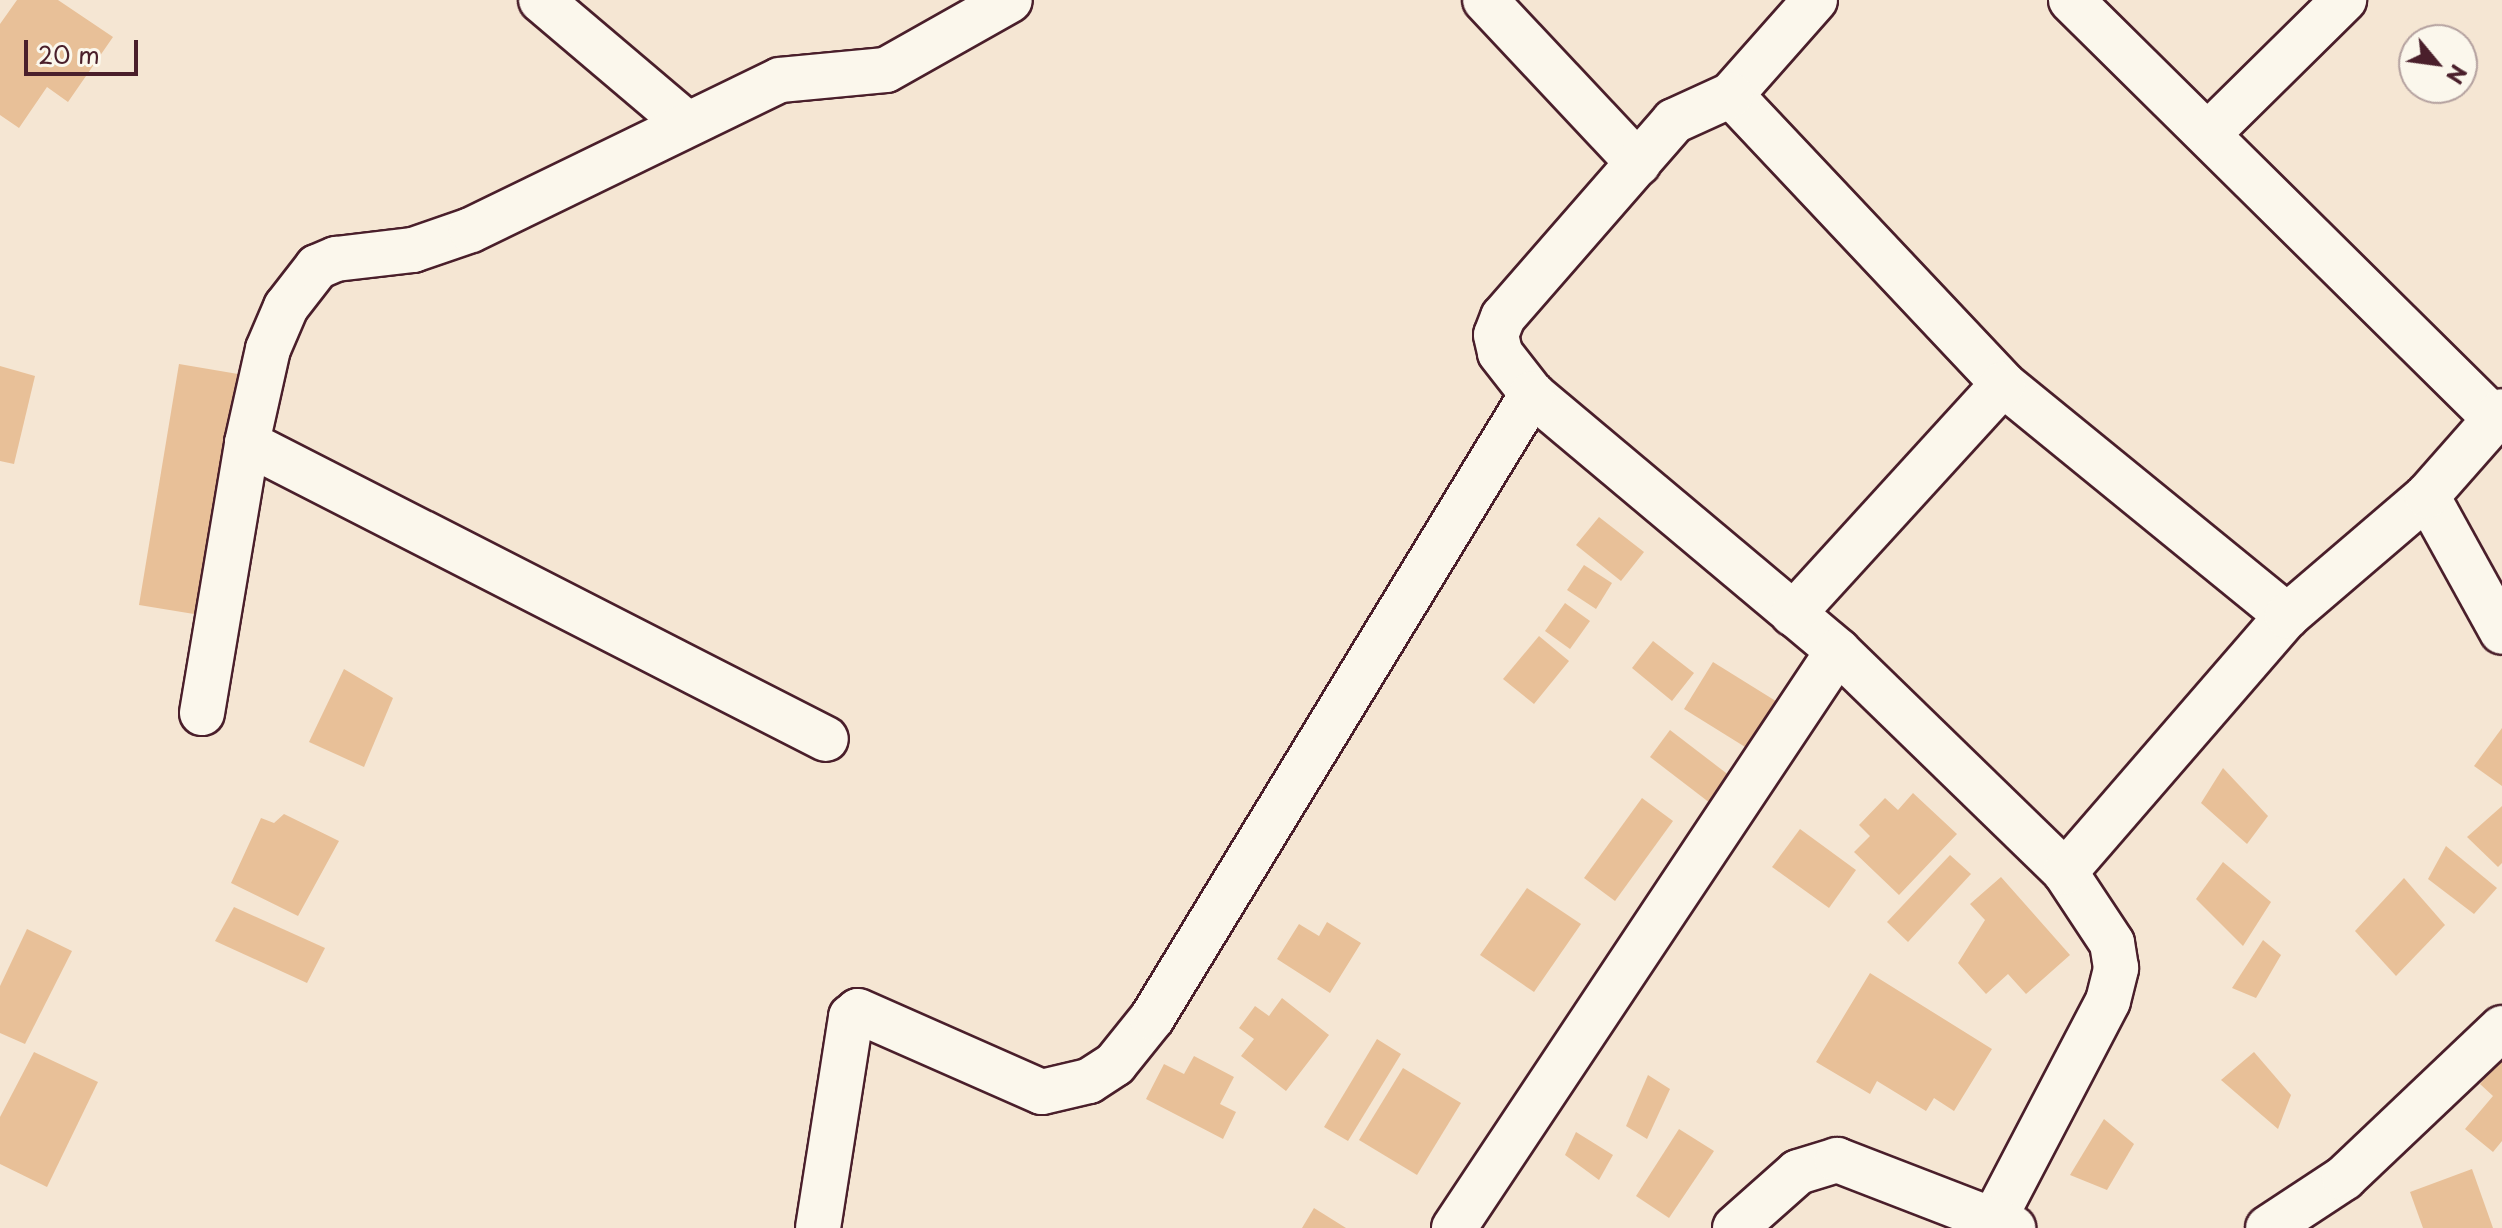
<!DOCTYPE html>
<html>
<head>
<meta charset="utf-8">
<style>
	body { margin:0 }
	#map { position:relative; width:2502px; height:1228px; overflow:hidden; background:#f5e6d3; font-family:"Playpen Sans",sans-serif }
	div>[style] { position:absolute }
	.building>* { inset:0; background:#e8c098 }
	.roads { filter:drop-shadow(2px 0 #4a1f2b) drop-shadow(-2px 0 #4a1f2b) drop-shadow(0 2px #4a1f2b) drop-shadow(0 -2px #4a1f2b) }
	.street>* { height:44px; margin:-22px; padding:0 22px; transform-origin:22px; border-radius:22px; background:#fbf7ec }
	span { translate:-50% -50%; white-space:nowrap; text-align:center; line-height:1.15; -webkit-text-stroke:6px #fbf7ec; paint-order:stroke }
	.north { position:absolute; left:2398px; top:24px; width:80px; height:80px; box-sizing:border-box; background:#fbf7ec; border:2px solid #b4a19f; border-radius:50%; rotate:119deg; font-size:22px; font-weight:700; line-height:32px; text-align:center; color:#4a1f2b }
	.north::after { content:''; display:block; margin:auto; width:28px; height:36px; background:#4a1f2b; clip-path:polygon(50% 0,100% 100%,50% 72%,0 100%) }
	.scale { position:absolute; left:24px; top:40px; width:114px; height:36px; box-sizing:border-box; border:4px solid #4a1f2b; border-top:0; padding-left:10px; font-size:24px; line-height:28px; white-space:nowrap; color:#4a1f2b; -webkit-text-stroke:6px #fbf7ec; paint-order:stroke }
</style>
</head>
<body>
<div id="map">
	<div class="building">
		<i style="clip-path:polygon(17px 0,58px 0,113px 37px,68px 102px,47px 87px,19px 128px,0 115px,0 24px)"></i>
		<i style="clip-path:polygon(179px 364px,238px 374px,200px 615px,139px 605px)"></i>
		<i style="clip-path:polygon(0 366px,35px 376px,14px 464px,0 461px)"></i>
		<i style="clip-path:polygon(1599px 517px,1644px 552px,1621px 581px,1576px 545px)"></i>
		<i style="clip-path:polygon(1584px 565px,1612px 583px,1596px 609px,1567px 590px)"></i>
		<i style="clip-path:polygon(1565px 603px,1590px 621px,1570px 649px,1545px 631px)"></i>
		<i style="clip-path:polygon(1539px 636px,1569px 661px,1534px 704px,1503px 679px)"></i>
		<i style="clip-path:polygon(1653px 641px,1694px 673px,1672px 701px,1632px 668px)"></i>
		<i style="clip-path:polygon(1713px 662px,1779px 703px,1750px 750px,1684px 709px)"></i>
		<i style="clip-path:polygon(344px 669px,393px 698px,364px 767px,309px 742px)"></i>
		<i style="clip-path:polygon(2502px 728px,2502px 786px,2474px 766px)"></i>
		<i style="clip-path:polygon(1670px 730px,1730px 776px,1710px 803px,1650px 757px)"></i>
		<i style="clip-path:polygon(2223px 768px,2268px 816px,2247px 844px,2201px 803px)"></i>
		<i style="clip-path:polygon(1913px 793px,1957px 834px,1899px 895px,1854px 852px,1870px 836px,1859px 825px,1885px 798px,1898px 810px)"></i>
		<i style="clip-path:polygon(1642px 798px,1673px 821px,1615px 901px,1584px 878px)"></i>
		<i style="clip-path:polygon(2502px 806px,2502px 863px,2498px 867px,2467px 837px)"></i>
		<i style="clip-path:polygon(284px 814px,339px 841px,298px 916px,231px 883px,261px 818px,274px 823px)"></i>
		<i style="clip-path:polygon(1800px 829px,1856px 870px,1829px 908px,1772px 867px)"></i>
		<i style="clip-path:polygon(2446px 846px,2497px 888px,2474px 914px,2428px 879px)"></i>
		<i style="clip-path:polygon(1950px 855px,1971px 874px,1908px 942px,1887px 922px)"></i>
		<i style="clip-path:polygon(2223px 862px,2271px 902px,2243px 946px,2196px 899px)"></i>
		<i style="clip-path:polygon(2001px 877px,2070px 955px,2026px 994px,2008px 974px,1986px 994px,1958px 963px,1985px 920px,1970px 904px)"></i>
		<i style="clip-path:polygon(2404px 878px,2445px 925px,2396px 976px,2355px 931px)"></i>
		<i style="clip-path:polygon(1527px 888px,1581px 924px,1534px 992px,1480px 955px)"></i>
		<i style="clip-path:polygon(234px 907px,325px 948px,307px 983px,215px 941px)"></i>
		<i style="clip-path:polygon(1327px 922px,1361px 943px,1330px 993px,1277px 959px,1299px 924px,1319px 936px)"></i>
		<i style="clip-path:polygon(27px 929px,72px 951px,25px 1044px,0 1033px,0 986px)"></i>
		<i style="clip-path:polygon(2263px 940px,2281px 955px,2256px 998px,2232px 988px)"></i>
		<i style="clip-path:polygon(1870px 973px,1992px 1049px,1954px 1111px,1934px 1098px,1926px 1111px,1877px 1081px,1870px 1094px,1816px 1062px)"></i>
		<i style="clip-path:polygon(1282px 998px,1329px 1035px,1286px 1091px,1241px 1056px,1254px 1039px,1239px 1028px,1255px 1006px,1269px 1016px)"></i>
		<i style="clip-path:polygon(1377px 1039px,1401px 1054px,1348px 1141px,1324px 1127px)"></i>
		<i style="clip-path:polygon(34px 1052px,98px 1082px,47px 1187px,0 1164px,0 1117px)"></i>
		<i style="clip-path:polygon(2254px 1052px,2291px 1095px,2278px 1129px,2221px 1080px)"></i>
		<i style="clip-path:polygon(1194px 1056px,1234px 1077px,1220px 1104px,1236px 1112px,1223px 1139px,1146px 1099px,1164px 1064px,1184px 1074px)"></i>
		<i style="clip-path:polygon(2502px 1059px,2502px 1141px,2493px 1152px,2465px 1129px,2493px 1096px,2480px 1084px)"></i>
		<i style="clip-path:polygon(1403px 1068px,1461px 1103px,1417px 1175px,1359px 1140px)"></i>
		<i style="clip-path:polygon(1648px 1075px,1670px 1089px,1647px 1139px,1626px 1126px)"></i>
		<i style="clip-path:polygon(2104px 1119px,2134px 1144px,2107px 1190px,2070px 1175px)"></i>
		<i style="clip-path:polygon(1679px 1129px,1714px 1151px,1669px 1218px,1636px 1196px)"></i>
		<i style="clip-path:polygon(1576px 1132px,1613px 1155px,1599px 1180px,1565px 1155px)"></i>
		<i style="clip-path:polygon(2472px 1169px,2493px 1228px,2423px 1228px,2410px 1192px)"></i>
		<i style="clip-path:polygon(1314px 1208px,1346px 1228px,1302px 1228px)"></i>
	</div>
	<div class="roads">
		<div class="street">
			<i style="left:541px;top:0;width:189px;rotate:40.3deg"></i>
			<i style="left:1485px;top:0;width:224px;rotate:46.8deg"></i>
			<i style="left:1815px;top:0;width:127px;rotate:131.5deg"></i>
			<i style="left:1731px;top:95px;width:397px;rotate:46.7deg"></i>
			<i style="left:2003px;top:384px;width:367px;rotate:39.2deg"></i>
			<i style="left:2071px;top:0;width:596px;rotate:44.66deg"></i>
			<i style="left:1731px;top:95px;width:63px;rotate:155.5deg"></i>
			<i style="left:1674px;top:121px;width:260px;rotate:131.1deg"></i>
			<i style="left:1503px;top:317px;width:19px;rotate:111deg"></i>
			<i style="left:1496px;top:335px;width:18px;rotate:77deg"></i>
			<i style="left:1500px;top:353px;width:52px;rotate:52deg"></i>
			<i style="left:1532px;top:394px;width:400px;rotate:40deg"></i>
			<i style="left:1838px;top:651px;width:317px;rotate:44.2deg"></i>
			<i style="left:2209px;top:133px;width:190px;rotate:-44.6deg"></i>
			<i style="left:247px;top:443px;width:650px;rotate:27.08deg"></i>
			<i style="left:2427px;top:496px;width:155px;rotate:61.1deg"></i>
			<i style="left:1793px;top:614px;width:311px;rotate:-47.6deg"></i>
			<i style="left:202px;top:713px;width:274px;rotate:-80.5deg"></i>
			<i style="left:247px;top:443px;width:96px;rotate:-77.4deg"></i>
			<i style="left:268px;top:349px;width:46px;rotate:-66.8deg"></i>
			<i style="left:286px;top:307px;width:51px;rotate:-52.2deg"></i>
			<i style="left:317px;top:267px;width:21px;rotate:-23deg"></i>
			<i style="left:336px;top:259px;width:78px;rotate:-6.7deg"></i>
			<i style="left:413px;top:250px;width:61px;rotate:-19deg"></i>
			<i style="left:471px;top:230px;width:343px;rotate:-25.9deg"></i>
			<i style="left:780px;top:80px;width:106px;rotate:-5.4deg"></i>
			<i style="left:886px;top:70px;width:142px;rotate:-29.4deg"></i>
			<i style="left:1993px;top:1221px;width:248px;rotate:-62.4deg"></i>
			<i style="left:2108px;top:1001px;width:34px;rotate:-76deg"></i>
			<i style="left:2116px;top:968px;width:25px;rotate:-99deg"></i>
			<i style="left:2112px;top:943px;width:85px;rotate:-123.5deg"></i>
			<i style="left:2065px;top:872px;width:339px;rotate:-49.1deg"></i>
			<i style="left:2287px;top:616px;width:184px;rotate:-40.6deg"></i>
			<i style="left:2427px;top:496px;width:113px;rotate:-48.6deg"></i>
			<i style="left:818px;top:1228px;width:214px;rotate:-81.1deg"></i>
			<i style="left:851px;top:1017px;width:9px;rotate:-41deg"></i>
			<i style="left:858px;top:1011px;width:201px;rotate:23.8deg"></i>
			<i style="left:1042px;top:1092px;width:48px;rotate:-13.2deg"></i>
			<i style="left:1089px;top:1081px;width:31px;rotate:-33deg"></i>
			<i style="left:1115px;top:1064px;width:59px;rotate:-51.2deg"></i>
			<i style="left:1152px;top:1018px;width:731px;rotate:-58.66deg"></i>
			<i style="left:1454px;top:1228px;width:693px;rotate:-56.36deg"></i>
			<i style="left:1735px;top:1228px;width:84px;rotate:-41.6deg"></i>
			<i style="left:1798px;top:1172px;width:41px;rotate:-17.1deg"></i>
			<i style="left:1837px;top:1160px;width:189px;rotate:21.1deg"></i>
			<i style="left:2268px;top:1228px;width:91px;rotate:-33.3deg"></i>
			<i style="left:2344px;top:1178px;width:218px;rotate:-43.5deg"></i>
		</div>
	</div>
	<div class="north">N</div>
	<div class="scale">20 m</div>
</div>
</body>
</html>
